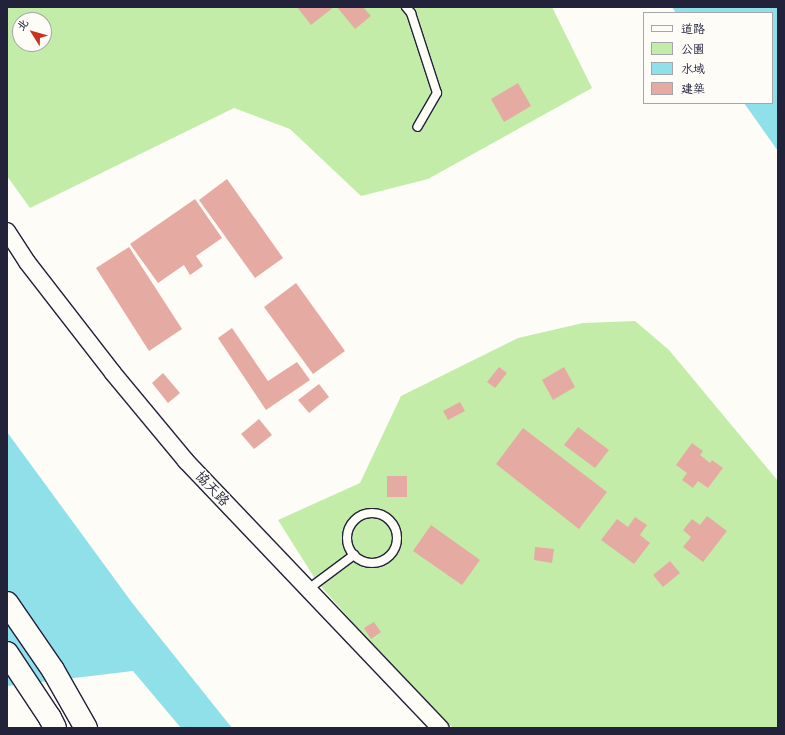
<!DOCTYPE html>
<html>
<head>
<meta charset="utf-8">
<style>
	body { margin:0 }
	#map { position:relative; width:785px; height:735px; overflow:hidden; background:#fdfcf7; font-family:Itim,"LXGW WenKai TC",sans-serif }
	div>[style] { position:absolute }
	.green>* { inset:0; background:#c3eca8 }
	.water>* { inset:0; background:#90e0ea }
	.building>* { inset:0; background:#e5aba3 }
	.roads { filter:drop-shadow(1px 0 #22223b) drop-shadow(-1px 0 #22223b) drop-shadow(0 1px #22223b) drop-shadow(0 -1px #22223b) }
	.lane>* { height:8px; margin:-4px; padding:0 4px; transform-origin:4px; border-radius:4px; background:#fdfcf7 }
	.lane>.ring { margin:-4px; padding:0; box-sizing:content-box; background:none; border:8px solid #fdfcf7; border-radius:50% }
	.street>* { height:16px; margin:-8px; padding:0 8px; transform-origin:8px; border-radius:8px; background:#fdfcf7 }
	.secondary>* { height:22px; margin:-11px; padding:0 11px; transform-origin:11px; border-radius:11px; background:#fdfcf7 }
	span { translate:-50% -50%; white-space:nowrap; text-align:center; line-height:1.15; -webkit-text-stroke:3px #fdfcf7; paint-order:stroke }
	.street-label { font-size:14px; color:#22223b }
	.frame { position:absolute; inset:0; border:8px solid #22223b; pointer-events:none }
	.legend { position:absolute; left:643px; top:12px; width:130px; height:92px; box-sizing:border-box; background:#fdfcf7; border:1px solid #a5a5ac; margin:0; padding:5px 7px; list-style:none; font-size:12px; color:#22223b }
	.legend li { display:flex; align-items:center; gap:8px; height:20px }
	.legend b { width:20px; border:1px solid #a5a5ac }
	.north { position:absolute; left:12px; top:12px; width:40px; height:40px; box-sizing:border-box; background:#fdfcf7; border:1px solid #a5a5ac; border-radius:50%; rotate:307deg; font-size:11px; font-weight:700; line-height:16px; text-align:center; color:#22223b }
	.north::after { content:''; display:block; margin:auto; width:14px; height:18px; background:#c8321e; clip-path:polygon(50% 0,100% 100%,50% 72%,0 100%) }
</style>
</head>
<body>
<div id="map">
	<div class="green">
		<i style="clip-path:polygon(evenodd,7px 7px,552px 7px,592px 88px,428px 179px,361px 196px,290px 129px,234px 108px,30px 208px,7px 176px,7px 7px,20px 20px,44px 20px,44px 44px,20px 44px,20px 20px)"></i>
		<i style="clip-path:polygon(635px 321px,669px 350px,778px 481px,778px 728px,453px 728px,400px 676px,317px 582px,278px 520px,360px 483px,401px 396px,518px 338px,583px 323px)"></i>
	</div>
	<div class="water">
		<i style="clip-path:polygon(672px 7px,778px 7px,778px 151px,744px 103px,772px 103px,772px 13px,676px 13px)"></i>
		<i style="clip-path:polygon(7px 432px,133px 604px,232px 728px,181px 728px,133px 671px,7px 686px)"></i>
	</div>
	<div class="building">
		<i style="clip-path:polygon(297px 7px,334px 7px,311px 25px)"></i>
		<i style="clip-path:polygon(337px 7px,363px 7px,371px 16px,355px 29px)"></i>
		<i style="clip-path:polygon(518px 83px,531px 106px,504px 122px,491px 99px)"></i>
		<i style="clip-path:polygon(227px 179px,283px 258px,255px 278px,199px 200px)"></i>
		<i style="clip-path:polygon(195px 199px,222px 238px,196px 256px,203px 266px,190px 275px,184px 265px,158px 283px,130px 244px)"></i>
		<i style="clip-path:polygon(129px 247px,182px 329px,149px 351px,96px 268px)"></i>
		<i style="clip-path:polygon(296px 283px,345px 351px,313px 374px,264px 307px)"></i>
		<i style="clip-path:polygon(232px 328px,268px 381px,297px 362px,310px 380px,266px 410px,218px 338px)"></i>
		<i style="clip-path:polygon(499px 367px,507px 373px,495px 388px,487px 382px)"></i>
		<i style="clip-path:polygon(564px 367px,575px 387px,553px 400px,542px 380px)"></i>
		<i style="clip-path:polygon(163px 373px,180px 393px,168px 403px,152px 383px)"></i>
		<i style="clip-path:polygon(319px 384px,329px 397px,309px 413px,298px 400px)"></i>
		<i style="clip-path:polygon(460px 402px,465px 411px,448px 420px,443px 411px)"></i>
		<i style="clip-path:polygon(259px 419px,272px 435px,254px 449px,241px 434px)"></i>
		<i style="clip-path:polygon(578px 427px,609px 450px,595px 468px,564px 445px)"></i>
		<i style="clip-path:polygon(523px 428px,607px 492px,579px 529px,496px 464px)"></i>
		<i style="clip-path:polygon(692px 443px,703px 451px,700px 455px,710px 463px,712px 460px,723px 468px,708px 488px,698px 481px,693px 488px,682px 480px,687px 473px,676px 465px)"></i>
		<i style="clip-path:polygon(387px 476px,407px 476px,407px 497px,387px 497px)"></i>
		<i style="clip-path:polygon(707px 516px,727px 531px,703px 562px,683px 547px,691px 537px,683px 530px,692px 519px,700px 525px)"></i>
		<i style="clip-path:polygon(635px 517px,647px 525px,640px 535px,650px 543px,634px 564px,601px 540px,617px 519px,628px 527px)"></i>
		<i style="clip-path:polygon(431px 525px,480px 560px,462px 585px,413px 551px)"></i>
		<i style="clip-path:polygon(535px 547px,554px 549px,552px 563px,534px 560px)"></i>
		<i style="clip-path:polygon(670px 561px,680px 573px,663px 587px,653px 575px)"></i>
		<i style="clip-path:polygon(374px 622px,381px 632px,371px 639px,364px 628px)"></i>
	</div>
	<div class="roads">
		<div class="lane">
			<i style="left:406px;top:7px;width:8px;rotate:50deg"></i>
			<i style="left:411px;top:13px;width:84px;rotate:72deg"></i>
			<i style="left:437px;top:93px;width:39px;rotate:120deg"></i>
			<i class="ring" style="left:347px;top:513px;width:42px;height:42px"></i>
			<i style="left:307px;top:590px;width:59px;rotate:-36.7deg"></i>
		</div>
		<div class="street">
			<i style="left:7px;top:231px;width:37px;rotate:57deg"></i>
			<i style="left:27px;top:262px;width:140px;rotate:52.2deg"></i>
			<i style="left:113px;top:373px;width:114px;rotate:50.3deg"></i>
			<i style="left:186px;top:461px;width:369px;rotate:46.4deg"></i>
		</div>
		<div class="secondary">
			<i style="left:7px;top:603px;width:81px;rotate:55.5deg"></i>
			<i style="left:53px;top:670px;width:67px;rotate:60.4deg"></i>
			<i style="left:7px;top:653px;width:78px;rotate:56.5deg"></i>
			<i style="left:50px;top:718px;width:11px;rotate:63deg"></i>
		</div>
	</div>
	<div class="street-label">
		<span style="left:212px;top:489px;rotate:47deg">協天路</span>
	</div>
	<div class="frame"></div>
	<ul class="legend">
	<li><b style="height:5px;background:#fdfcf7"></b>道路</li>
	<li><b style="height:11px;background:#c3eca8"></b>公園</li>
	<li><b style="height:11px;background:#90e0ea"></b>水域</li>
	<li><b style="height:11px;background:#e5aba3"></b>建築</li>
	</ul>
	<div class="north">北</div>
</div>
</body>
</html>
